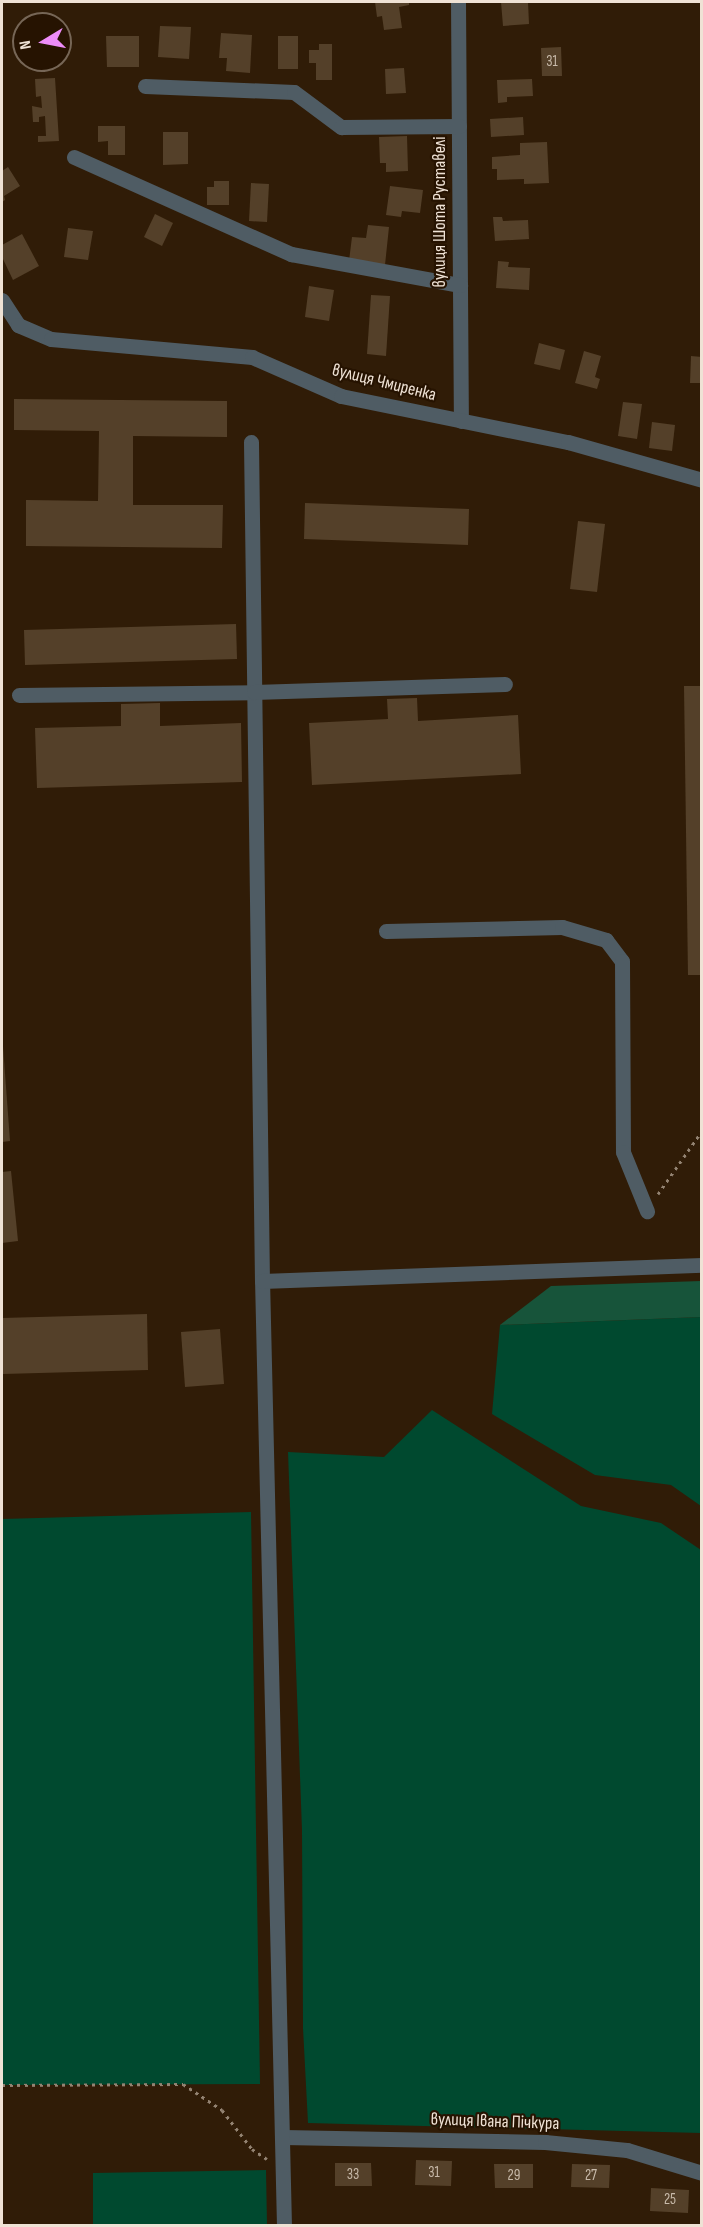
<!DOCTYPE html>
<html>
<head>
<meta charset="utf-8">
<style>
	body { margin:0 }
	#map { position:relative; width:703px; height:2227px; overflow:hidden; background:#301c07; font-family:"Sofia Sans Condensed",sans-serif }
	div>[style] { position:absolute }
	.green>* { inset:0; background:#00492f }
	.forest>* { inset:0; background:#17543a }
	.building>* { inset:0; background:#544029 }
	.path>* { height:3px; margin-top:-1.5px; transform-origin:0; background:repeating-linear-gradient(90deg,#938372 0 3px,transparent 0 7.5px) }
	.minor>* { height:15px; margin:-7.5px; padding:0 7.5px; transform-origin:7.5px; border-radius:7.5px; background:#4f5c64 }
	span { translate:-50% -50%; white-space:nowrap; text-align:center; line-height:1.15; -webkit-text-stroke:4.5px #261301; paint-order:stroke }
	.number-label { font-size:15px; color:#c8baaa }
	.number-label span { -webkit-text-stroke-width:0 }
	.street-label { font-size:18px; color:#efe2d5 }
	.frame { position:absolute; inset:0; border:3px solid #efe2d5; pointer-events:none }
	.north { position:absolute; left:12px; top:12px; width:60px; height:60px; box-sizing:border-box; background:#261301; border:2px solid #766656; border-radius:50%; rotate:260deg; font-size:16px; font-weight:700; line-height:24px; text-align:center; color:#efe2d5 }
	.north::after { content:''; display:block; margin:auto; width:21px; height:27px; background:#ed8cf9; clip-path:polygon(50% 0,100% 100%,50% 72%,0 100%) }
</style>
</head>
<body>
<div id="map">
	<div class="green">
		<i style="clip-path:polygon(701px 1317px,701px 1506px,671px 1485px,595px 1475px,492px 1414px,500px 1325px)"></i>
		<i style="clip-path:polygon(432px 1410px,581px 1506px,661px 1523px,701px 1550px,701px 2133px,308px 2123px,303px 2028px,302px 1830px,288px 1452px,384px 1457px)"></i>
		<i style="clip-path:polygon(251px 1512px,260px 2084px,2px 2085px,2px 1519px)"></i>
		<i style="clip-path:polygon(266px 2170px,267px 2225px,93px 2225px,93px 2173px)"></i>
	</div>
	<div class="forest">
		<i style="clip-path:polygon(701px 1281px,701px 1317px,500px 1325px,551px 1286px)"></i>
	</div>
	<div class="building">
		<i style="clip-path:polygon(375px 2px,409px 2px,409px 5px,399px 7px,402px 28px,384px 30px,382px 16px,377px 17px)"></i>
		<i style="clip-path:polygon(501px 2px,528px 2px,529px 24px,503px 26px)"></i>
		<i style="clip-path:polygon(160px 26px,191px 27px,189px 59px,158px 57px)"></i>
		<i style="clip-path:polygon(221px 33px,252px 35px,250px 73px,226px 71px,227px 58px,219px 58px)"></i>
		<i style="clip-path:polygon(106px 36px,139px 36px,139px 67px,107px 67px)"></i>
		<i style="clip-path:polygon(278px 36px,298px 36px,298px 69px,278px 69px)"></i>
		<i style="clip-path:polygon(319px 44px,332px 44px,332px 80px,316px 80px,316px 63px,309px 63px,309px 50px,319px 50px)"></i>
		<i style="clip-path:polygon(561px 47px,562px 76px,542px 76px,541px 48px)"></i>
		<i style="clip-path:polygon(404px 68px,406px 93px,386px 94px,385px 69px)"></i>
		<i style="clip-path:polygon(55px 78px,59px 141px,38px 142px,38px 136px,46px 136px,45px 116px,39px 117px,39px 122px,33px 122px,32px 106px,42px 108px,41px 96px,36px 97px,35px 79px)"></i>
		<i style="clip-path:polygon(532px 79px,533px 96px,507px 97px,507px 102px,498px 103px,497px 80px)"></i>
		<i style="clip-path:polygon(523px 117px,524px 135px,491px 137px,490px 119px)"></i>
		<i style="clip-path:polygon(98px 126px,125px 126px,125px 155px,108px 155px,108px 141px,98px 142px)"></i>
		<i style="clip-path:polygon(163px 132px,188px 132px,188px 164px,163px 165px)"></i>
		<i style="clip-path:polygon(407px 136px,408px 171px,386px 172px,386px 163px,380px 163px,379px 137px)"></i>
		<i style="clip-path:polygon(547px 142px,549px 183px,524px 184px,524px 179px,497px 180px,497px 169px,492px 169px,492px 157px,520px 155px,520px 143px)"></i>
		<i style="clip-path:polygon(8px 167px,20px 186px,4px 196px,5px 200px,2px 202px,2px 171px)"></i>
		<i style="clip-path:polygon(214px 181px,229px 181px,229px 205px,207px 205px,207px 187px,214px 187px)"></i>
		<i style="clip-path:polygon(251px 183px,269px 184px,267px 222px,249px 221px)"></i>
		<i style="clip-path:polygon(390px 186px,423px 190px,420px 213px,402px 211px,401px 217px,386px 215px)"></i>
		<i style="clip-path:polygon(155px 214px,173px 223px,162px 246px,144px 237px)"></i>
		<i style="clip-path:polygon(493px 217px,502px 217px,503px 221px,528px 220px,529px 239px,495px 241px)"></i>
		<i style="clip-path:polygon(368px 225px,389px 227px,385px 265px,349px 261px,352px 237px,366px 238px)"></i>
		<i style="clip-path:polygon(68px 228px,93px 231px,88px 260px,64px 257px)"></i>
		<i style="clip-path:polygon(22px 234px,39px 266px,13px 280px,2px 257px,2px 245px)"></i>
		<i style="clip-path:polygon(498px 261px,509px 262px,508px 267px,530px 268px,529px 290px,496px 288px)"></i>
		<i style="clip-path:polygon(309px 286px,334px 290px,329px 321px,305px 317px)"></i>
		<i style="clip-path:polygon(371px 295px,390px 296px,386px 356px,367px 354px)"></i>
		<i style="clip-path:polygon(539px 343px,565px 350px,560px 370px,534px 364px)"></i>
		<i style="clip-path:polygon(584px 351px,601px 356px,595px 377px,600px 379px,597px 389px,575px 383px)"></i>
		<i style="clip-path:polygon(691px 356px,702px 357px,702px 383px,690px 383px)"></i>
		<i style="clip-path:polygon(14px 399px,227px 401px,227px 437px,133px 436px,133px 505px,223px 505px,222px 548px,26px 546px,26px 500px,98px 501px,99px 431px,14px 430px)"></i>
		<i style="clip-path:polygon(623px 402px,642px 404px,637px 439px,618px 436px)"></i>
		<i style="clip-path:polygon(652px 422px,675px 425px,672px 451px,649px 448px)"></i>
		<i style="clip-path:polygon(305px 503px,469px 509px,468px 545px,304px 539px)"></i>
		<i style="clip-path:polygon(578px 521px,605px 524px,597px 592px,570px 589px)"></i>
		<i style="clip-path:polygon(236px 624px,237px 659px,25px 665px,24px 630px)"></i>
		<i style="clip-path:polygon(684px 686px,702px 686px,702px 975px,688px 975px)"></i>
		<i style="clip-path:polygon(417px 698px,418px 721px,518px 715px,521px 774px,312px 785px,309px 723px,388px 719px,387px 699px)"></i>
		<i style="clip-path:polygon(160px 703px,160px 726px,241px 723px,242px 782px,37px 788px,35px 728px,121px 726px,121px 704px)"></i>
		<i style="clip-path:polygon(2px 1033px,10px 1141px,2px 1142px)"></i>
		<i style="clip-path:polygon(11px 1171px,18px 1241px,2px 1243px,2px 1172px)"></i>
		<i style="clip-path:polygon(147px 1314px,148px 1370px,3px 1374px,2px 1318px)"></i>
		<i style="clip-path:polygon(220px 1329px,224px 1384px,185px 1387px,181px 1332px)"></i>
		<i style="clip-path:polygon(416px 2160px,452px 2161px,451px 2186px,415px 2185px)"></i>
		<i style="clip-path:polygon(335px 2163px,371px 2163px,372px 2186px,335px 2186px)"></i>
		<i style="clip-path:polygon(494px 2164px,533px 2164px,533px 2188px,495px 2188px)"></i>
		<i style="clip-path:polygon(572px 2164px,610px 2165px,609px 2188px,571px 2187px)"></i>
		<i style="clip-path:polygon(651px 2188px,689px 2190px,688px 2213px,650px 2211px)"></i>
	</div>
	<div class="path">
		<i style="left:658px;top:1194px;width:77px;rotate:-55.1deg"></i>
		<i style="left:2px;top:2085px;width:181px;rotate:-0.3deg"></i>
		<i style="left:183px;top:2084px;width:47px;rotate:33.7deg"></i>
		<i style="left:222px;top:2110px;width:49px;rotate:52.4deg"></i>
		<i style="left:252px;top:2149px;width:18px;rotate:34deg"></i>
	</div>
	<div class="minor">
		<i style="left:458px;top:2px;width:419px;rotate:89.6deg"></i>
		<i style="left:145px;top:86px;width:149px;rotate:2.3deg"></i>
		<i style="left:294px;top:92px;width:59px;rotate:36.7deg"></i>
		<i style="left:341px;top:127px;width:118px;rotate:-0.5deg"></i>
		<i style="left:74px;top:157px;width:238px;rotate:24.1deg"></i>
		<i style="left:291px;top:254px;width:172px;rotate:10.4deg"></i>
		<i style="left:2px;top:300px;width:30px;rotate:57deg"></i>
		<i style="left:18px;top:325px;width:36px;rotate:23deg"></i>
		<i style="left:51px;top:339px;width:202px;rotate:5.1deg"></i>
		<i style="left:252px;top:357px;width:97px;rotate:23.7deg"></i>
		<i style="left:341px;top:396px;width:232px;rotate:11.5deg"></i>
		<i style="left:568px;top:442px;width:139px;rotate:15.8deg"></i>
		<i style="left:251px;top:442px;width:839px;rotate:89.25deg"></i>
		<i style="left:19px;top:695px;width:235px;rotate:-0.7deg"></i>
		<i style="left:254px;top:692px;width:251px;rotate:-1.8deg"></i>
		<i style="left:386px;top:931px;width:176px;rotate:-1.3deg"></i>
		<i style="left:562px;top:927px;width:46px;rotate:16.5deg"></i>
		<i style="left:606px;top:940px;width:26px;rotate:53deg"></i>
		<i style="left:622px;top:961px;width:191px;rotate:89.7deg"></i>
		<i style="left:623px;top:1152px;width:64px;rotate:67.9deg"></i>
		<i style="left:283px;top:2137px;width:262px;rotate:1.1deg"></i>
		<i style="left:545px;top:2142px;width:82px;rotate:5.6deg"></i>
		<i style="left:627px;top:2150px;width:78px;rotate:17deg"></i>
		<i style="left:284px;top:2226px;width:945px;rotate:-91.33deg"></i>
		<i style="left:262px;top:1281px;width:440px;rotate:-2.1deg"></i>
	</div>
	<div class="number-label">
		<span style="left:552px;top:62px">31</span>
		<span style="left:434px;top:2173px">31</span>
		<span style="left:353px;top:2175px">33</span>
		<span style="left:514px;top:2176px">29</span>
		<span style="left:591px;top:2176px">27</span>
		<span style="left:670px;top:2200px">25</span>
	</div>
	<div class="street-label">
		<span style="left:440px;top:212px;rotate:-90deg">вулиця Шота Руставелі</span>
		<span style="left:384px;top:383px;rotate:14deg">вулиця Чмиренка</span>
		<span style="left:495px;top:2122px;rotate:2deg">вулиця Івана Пічкура</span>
	</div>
	<div class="frame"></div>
	<div class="north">N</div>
</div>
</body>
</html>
